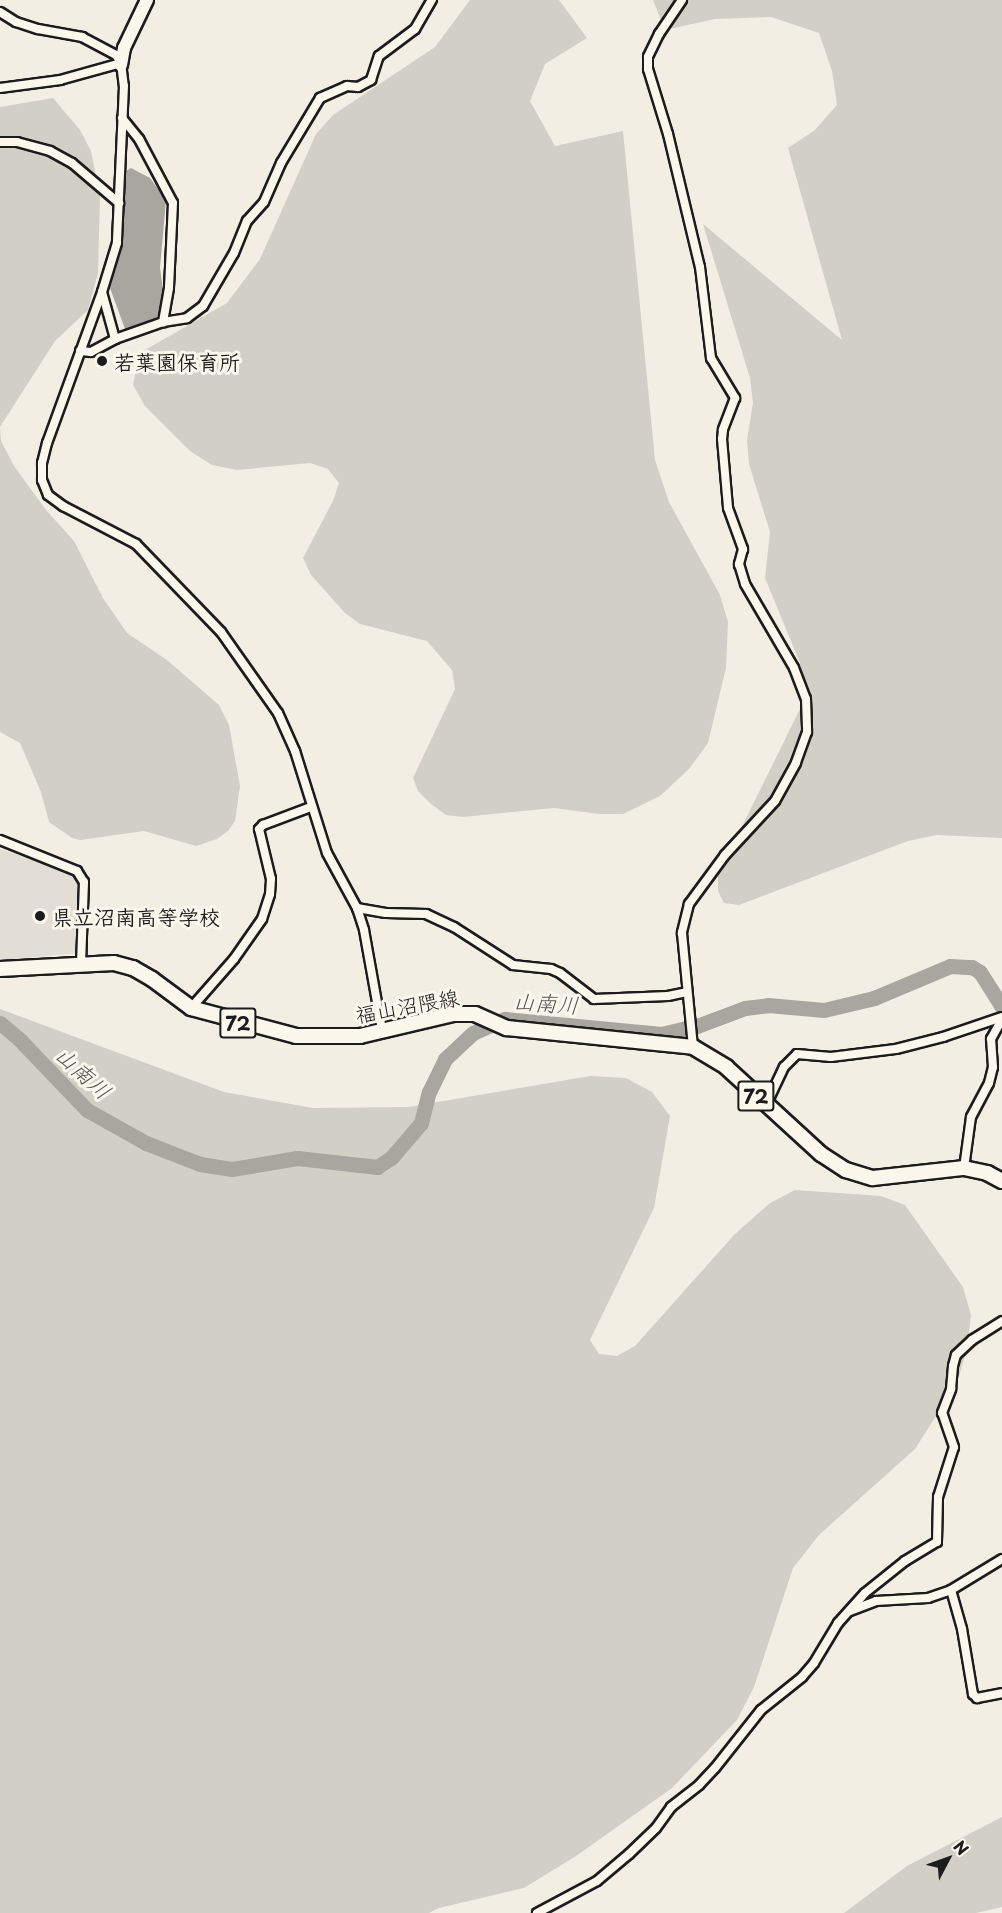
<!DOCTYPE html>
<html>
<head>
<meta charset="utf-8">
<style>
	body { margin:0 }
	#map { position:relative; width:1002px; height:1913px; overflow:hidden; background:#f2eee4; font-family:"Playpen Sans","Klee One",sans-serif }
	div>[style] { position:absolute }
	.built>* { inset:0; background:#e2ded5 }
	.green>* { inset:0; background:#d2cfc6 }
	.water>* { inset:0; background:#a9a6a0 }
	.river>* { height:15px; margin:-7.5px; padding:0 7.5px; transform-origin:7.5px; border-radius:7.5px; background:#a9a6a0 }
	.roads { filter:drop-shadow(2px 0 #1c1c1c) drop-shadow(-2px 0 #1c1c1c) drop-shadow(0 2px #1c1c1c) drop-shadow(0 -2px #1c1c1c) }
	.street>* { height:8px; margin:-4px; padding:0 4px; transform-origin:4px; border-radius:4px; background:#fbf7ec }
	.secondary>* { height:12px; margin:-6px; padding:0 6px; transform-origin:6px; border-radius:6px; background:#fbf7ec }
	.primary>* { height:14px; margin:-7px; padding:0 7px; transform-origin:7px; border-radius:7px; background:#fbf7ec }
	.dots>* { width:16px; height:16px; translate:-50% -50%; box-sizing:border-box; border:3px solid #fbf7ec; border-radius:50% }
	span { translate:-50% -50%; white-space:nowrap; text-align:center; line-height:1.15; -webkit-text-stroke:6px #fbf7ec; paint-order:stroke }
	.shield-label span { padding:2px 4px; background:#fbf7ec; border:2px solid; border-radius:4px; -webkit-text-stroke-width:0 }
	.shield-label { font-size:20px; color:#1c1c1c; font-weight:700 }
	.poi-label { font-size:21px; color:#1c1c1c; font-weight:700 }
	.left { translate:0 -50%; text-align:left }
	.street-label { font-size:21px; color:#1c1c1c }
	.water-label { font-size:22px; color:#545351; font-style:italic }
	.north { position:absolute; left:918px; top:1829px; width:60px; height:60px; -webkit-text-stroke:4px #fbf7ec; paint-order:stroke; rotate:49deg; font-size:16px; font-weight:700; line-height:24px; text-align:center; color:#1c1c1c }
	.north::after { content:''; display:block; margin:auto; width:21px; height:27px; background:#1c1c1c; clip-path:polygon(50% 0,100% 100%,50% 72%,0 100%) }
</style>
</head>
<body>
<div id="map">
	<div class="built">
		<i style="clip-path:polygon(0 849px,76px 874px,81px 879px,79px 953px,0 960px)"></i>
	</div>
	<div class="green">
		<i style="clip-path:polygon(470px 0,559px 0,587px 38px,545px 64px,530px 101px,555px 146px,623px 131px,655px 460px,669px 502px,720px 595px,728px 622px,726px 668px,708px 743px,689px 769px,660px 796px,623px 814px,599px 814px,554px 808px,463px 817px,446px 815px,431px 804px,418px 791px,413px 778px,455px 689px,452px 670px,427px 641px,360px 624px,345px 613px,311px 575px,303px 558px,333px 501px,339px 483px,328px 469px,310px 463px,237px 470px,212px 465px,190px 451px,145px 406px,133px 385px,137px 365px,145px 350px,227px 303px,260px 259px,316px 134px,333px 115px,435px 47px)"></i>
		<i style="clip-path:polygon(653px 0,1002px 0,1002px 838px,937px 835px,908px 841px,739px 905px,724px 903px,718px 891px,718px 875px,800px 709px,803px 689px,800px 663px,765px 578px,770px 532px,749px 464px,747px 440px,753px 403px,750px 378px,703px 224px,842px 340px,788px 148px,815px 130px,837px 105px,832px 71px,819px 33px,771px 17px,715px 19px,665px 30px)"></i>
		<i style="clip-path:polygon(53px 98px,80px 130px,91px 151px,100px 195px,98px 273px,88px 310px,55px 341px,0 427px,0 107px)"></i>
		<i style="clip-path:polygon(0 428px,1px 441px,14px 466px,46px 510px,74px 541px,103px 598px,127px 633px,167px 660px,219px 705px,229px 725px,240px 786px,235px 821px,228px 831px,217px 839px,196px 846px,144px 831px,80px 840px,72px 838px,49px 822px,41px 792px,20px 743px,0 732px)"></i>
		<i style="clip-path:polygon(0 1009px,224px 1092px,313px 1108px,408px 1107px,590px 1076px,626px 1078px,652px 1092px,670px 1116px,654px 1208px,590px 1340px,599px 1354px,617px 1356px,635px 1346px,734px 1235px,770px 1203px,795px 1190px,881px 1196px,905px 1205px,963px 1287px,971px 1315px,967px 1349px,957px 1383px,915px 1449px,819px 1535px,793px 1568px,754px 1687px,737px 1720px,672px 1788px,576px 1856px,524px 1888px,439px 1908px,429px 1913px,0 1913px)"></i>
		<i style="clip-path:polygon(1002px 1817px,1002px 1907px,976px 1913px,844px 1913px,907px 1866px)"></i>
	</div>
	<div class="water">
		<i style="clip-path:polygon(131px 168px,150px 178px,166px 200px,160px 268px,165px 304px,155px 320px,125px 329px,110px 288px,122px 241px,126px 171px)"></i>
	</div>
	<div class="river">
		<i style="left:0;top:1023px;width:26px;rotate:40deg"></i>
		<i style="left:20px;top:1040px;width:97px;rotate:46.3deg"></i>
		<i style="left:87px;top:1110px;width:68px;rotate:29.2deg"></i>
		<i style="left:146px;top:1143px;width:58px;rotate:21.3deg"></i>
		<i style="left:200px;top:1164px;width:32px;rotate:9deg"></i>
		<i style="left:232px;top:1169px;width:66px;rotate:-9.6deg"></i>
		<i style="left:297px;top:1158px;width:81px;rotate:6.4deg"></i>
		<i style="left:377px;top:1167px;width:17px;rotate:-33deg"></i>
		<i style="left:391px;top:1158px;width:46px;rotate:-49.4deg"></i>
		<i style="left:421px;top:1123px;width:32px;rotate:-76deg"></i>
		<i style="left:429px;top:1092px;width:37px;rotate:-64deg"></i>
		<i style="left:445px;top:1059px;width:38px;rotate:-43deg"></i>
		<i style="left:473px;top:1033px;width:35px;rotate:-24deg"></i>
		<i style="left:505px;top:1019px;width:157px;rotate:5.5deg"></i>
		<i style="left:661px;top:1034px;width:37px;rotate:-13deg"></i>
		<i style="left:697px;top:1026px;width:51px;rotate:-20.6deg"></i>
		<i style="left:745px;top:1008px;width:23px;rotate:-7deg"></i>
		<i style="left:768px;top:1005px;width:56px;rotate:5.1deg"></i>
		<i style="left:824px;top:1010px;width:51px;rotate:-13.5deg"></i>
		<i style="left:874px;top:998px;width:82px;rotate:-22.8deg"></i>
		<i style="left:950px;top:966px;width:22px;rotate:3deg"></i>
		<i style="left:972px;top:967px;width:9px;rotate:32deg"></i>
		<i style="left:980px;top:972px;width:41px;rotate:57.8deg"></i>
	</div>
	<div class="roads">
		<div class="street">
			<i style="left:682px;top:0;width:41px;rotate:124.1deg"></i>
			<i style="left:659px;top:34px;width:25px;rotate:116deg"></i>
			<i style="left:648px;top:57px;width:12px;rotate:90deg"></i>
			<i style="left:648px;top:69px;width:68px;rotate:72.9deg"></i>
			<i style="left:668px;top:134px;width:137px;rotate:76.5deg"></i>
			<i style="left:700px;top:267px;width:92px;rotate:83.1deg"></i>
			<i style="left:711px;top:358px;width:47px;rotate:59deg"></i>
			<i style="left:735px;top:398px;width:34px;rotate:111deg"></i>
			<i style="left:723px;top:430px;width:9px;rotate:96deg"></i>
			<i style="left:722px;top:439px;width:69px;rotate:85deg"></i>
			<i style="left:728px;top:508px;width:44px;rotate:69.9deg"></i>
			<i style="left:743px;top:549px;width:16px;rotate:105deg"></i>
			<i style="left:739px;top:564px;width:21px;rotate:73deg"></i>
			<i style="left:745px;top:584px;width:97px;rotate:59.7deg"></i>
			<i style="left:794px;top:668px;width:33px;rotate:69deg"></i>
			<i style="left:806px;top:699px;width:33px;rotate:88deg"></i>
			<i style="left:807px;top:732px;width:33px;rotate:110deg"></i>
			<i style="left:796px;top:763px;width:43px;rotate:118.9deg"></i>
			<i style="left:775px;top:801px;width:74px;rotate:132.8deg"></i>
			<i style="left:725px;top:855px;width:61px;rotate:126.3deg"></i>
			<i style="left:689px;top:904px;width:30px;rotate:104deg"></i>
			<i style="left:682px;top:933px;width:115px;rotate:84.5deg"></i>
			<i style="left:0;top:12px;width:19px;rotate:32deg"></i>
			<i style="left:16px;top:22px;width:23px;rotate:18deg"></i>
			<i style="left:38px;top:29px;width:45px;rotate:10.3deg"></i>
			<i style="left:82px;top:37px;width:38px;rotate:28deg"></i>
			<i style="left:116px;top:55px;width:9px;rotate:58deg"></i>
			<i style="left:121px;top:63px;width:23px;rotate:83deg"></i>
			<i style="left:124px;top:86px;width:157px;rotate:92.6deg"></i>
			<i style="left:117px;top:243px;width:51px;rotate:107deg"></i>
			<i style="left:102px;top:292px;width:161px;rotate:110deg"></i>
			<i style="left:47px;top:443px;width:21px;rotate:104deg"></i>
			<i style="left:42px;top:463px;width:17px;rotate:90deg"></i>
			<i style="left:42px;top:480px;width:16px;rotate:68deg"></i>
			<i style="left:48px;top:495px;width:19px;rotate:36deg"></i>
			<i style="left:63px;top:506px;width:82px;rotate:27.5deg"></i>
			<i style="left:136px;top:544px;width:122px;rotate:46deg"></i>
			<i style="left:221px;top:632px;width:99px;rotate:54.9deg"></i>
			<i style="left:278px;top:713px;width:42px;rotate:65.9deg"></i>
			<i style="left:295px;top:751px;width:107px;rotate:72.6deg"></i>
			<i style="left:327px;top:853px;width:63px;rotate:61.4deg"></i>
			<i style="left:357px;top:908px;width:23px;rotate:72deg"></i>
			<i style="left:364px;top:930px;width:102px;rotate:79.8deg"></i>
			<i style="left:0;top:88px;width:61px;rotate:-7.6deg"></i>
			<i style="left:60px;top:80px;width:63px;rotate:-15.6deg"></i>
			<i style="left:122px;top:118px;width:27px;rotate:51deg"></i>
			<i style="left:139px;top:139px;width:72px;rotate:62deg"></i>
			<i style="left:173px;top:203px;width:85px;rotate:92.7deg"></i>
			<i style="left:169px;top:288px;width:35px;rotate:100deg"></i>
			<i style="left:0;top:142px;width:17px"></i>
			<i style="left:17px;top:142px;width:34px;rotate:15deg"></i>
			<i style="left:50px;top:151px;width:25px;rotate:29deg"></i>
			<i style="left:72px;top:163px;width:62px;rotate:40.4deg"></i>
			<i style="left:102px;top:292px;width:49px;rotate:74.5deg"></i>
			<i style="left:80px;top:351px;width:11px;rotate:5deg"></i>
			<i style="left:91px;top:352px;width:27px;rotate:-28deg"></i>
			<i style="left:115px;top:339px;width:51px;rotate:-19.5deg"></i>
			<i style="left:163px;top:322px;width:24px;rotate:-9deg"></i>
			<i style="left:187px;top:318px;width:20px;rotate:-37deg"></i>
			<i style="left:203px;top:306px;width:61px;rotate:-59.7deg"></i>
			<i style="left:234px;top:253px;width:35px;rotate:-68deg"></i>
			<i style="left:247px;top:221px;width:25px;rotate:-48deg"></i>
			<i style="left:264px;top:202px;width:43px;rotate:-66.4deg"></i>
			<i style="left:281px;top:163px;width:76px;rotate:-59deg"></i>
			<i style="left:320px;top:98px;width:30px;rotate:-24deg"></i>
			<i style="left:347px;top:86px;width:11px;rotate:5deg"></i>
			<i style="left:358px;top:87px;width:15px;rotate:-28deg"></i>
			<i style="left:371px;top:80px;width:25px;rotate:-72deg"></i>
			<i style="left:379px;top:56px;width:45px;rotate:-36.9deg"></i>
			<i style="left:415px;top:29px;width:34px;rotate:-60deg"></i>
			<i style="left:0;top:840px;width:83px;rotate:21.9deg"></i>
			<i style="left:77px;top:871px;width:13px;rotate:58deg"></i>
			<i style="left:84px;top:882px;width:81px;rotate:92.1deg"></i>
			<i style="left:357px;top:908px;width:29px;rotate:10deg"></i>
			<i style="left:386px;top:913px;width:40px;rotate:1.4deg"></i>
			<i style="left:426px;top:914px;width:31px;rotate:25deg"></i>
			<i style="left:454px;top:927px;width:70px;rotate:32.8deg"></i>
			<i style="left:513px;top:965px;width:38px;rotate:6deg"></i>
			<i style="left:551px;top:969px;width:10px;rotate:24deg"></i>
			<i style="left:560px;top:973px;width:43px;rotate:37.4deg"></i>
			<i style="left:594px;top:999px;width:74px;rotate:-2.3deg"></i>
			<i style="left:668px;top:996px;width:19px;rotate:-12deg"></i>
			<i style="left:191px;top:1008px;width:65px;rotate:-48.7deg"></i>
			<i style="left:234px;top:959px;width:49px;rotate:-55deg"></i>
			<i style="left:262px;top:919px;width:26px;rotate:-72deg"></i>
			<i style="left:270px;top:894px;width:15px;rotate:-86deg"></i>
			<i style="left:271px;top:879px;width:51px;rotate:-103.5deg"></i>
			<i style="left:259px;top:829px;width:6px;rotate:-45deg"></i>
			<i style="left:263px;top:825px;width:51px;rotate:-20.6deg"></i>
			<i style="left:766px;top:1105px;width:42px;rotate:-64.7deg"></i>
			<i style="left:784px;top:1067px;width:18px;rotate:-45deg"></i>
			<i style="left:797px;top:1054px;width:34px;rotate:5deg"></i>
			<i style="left:831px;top:1057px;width:65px;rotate:-7deg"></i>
			<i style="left:896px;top:1049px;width:49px;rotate:-14.3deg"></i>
			<i style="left:943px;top:1037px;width:62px;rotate:-18.7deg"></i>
			<i style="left:964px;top:1168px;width:51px;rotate:-82.2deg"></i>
			<i style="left:971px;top:1117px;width:38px;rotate:-62deg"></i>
			<i style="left:989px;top:1083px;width:16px;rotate:-76deg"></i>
			<i style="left:993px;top:1067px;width:28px;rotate:-94deg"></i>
			<i style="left:991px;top:1039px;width:23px;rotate:-61deg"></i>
			<i style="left:951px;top:1590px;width:41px;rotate:74.2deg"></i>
			<i style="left:962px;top:1629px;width:66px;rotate:80.4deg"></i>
			<i style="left:973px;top:1694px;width:6px;rotate:45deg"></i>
			<i style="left:977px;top:1698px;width:25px;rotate:-11deg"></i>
			<i style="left:850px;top:1611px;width:28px;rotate:-21deg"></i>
			<i style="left:876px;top:1601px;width:52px;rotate:-3.3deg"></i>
			<i style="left:928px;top:1598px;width:24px;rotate:-19deg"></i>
			<i style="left:951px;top:1590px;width:60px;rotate:-31.3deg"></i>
			<i style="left:537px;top:1913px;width:68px;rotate:-28.1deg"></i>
			<i style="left:597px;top:1881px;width:42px;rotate:-40.2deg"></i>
			<i style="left:629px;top:1854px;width:37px;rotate:-44deg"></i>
			<i style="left:656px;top:1828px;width:26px;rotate:-54deg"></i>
			<i style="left:671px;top:1807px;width:36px;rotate:-38deg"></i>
			<i style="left:699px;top:1785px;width:23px;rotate:-47deg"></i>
			<i style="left:715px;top:1768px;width:74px;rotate:-51.6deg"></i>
			<i style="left:761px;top:1710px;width:53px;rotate:-38.8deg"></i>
			<i style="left:802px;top:1677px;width:18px;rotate:-49deg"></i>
			<i style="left:814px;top:1663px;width:47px;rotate:-59deg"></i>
			<i style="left:838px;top:1623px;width:40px;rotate:-48deg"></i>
			<i style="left:865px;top:1593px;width:51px;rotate:-38.7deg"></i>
			<i style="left:905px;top:1561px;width:37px;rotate:-31deg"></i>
			<i style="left:937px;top:1542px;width:45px;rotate:-88.7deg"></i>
			<i style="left:938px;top:1497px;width:52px;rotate:-72.3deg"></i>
			<i style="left:954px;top:1447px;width:36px;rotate:-109deg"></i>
			<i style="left:942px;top:1413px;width:26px;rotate:-69deg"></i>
			<i style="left:951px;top:1389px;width:23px;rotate:-85deg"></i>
			<i style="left:953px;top:1366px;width:11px;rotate:-75deg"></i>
			<i style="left:956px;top:1355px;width:22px;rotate:-43deg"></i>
			<i style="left:972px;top:1340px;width:36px;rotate:-32deg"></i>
		</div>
		<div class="secondary">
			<i style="left:121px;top:65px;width:17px;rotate:-80deg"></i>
			<i style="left:124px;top:48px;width:53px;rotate:-64.4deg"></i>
		</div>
		<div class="primary">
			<i style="left:0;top:969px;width:114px;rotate:-3deg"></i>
			<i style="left:114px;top:963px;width:20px;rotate:15deg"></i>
			<i style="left:133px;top:968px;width:22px;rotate:30deg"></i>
			<i style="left:152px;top:979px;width:49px;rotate:36.6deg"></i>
			<i style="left:191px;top:1008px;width:109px;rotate:14.9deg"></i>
			<i style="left:296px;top:1036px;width:64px"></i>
			<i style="left:360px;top:1036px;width:96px;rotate:-13.3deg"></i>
			<i style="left:453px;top:1014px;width:22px"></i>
			<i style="left:475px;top:1014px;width:35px;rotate:24deg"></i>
			<i style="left:507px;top:1028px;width:187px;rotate:5.8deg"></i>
			<i style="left:693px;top:1047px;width:39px;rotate:31deg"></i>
			<i style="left:726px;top:1067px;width:129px;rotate:42.5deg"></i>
			<i style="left:821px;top:1154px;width:30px;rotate:33deg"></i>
			<i style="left:846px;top:1170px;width:28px;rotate:17deg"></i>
			<i style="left:873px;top:1178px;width:92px;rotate:-6.3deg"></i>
			<i style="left:964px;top:1168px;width:24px;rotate:12deg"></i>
			<i style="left:987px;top:1173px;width:17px;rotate:28deg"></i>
		</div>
	</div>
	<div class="dots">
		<i style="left:102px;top:361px;background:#1c1c1c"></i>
		<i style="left:40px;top:916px;background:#1c1c1c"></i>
	</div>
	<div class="shield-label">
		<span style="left:238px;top:1023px">72</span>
		<span style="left:756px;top:1096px">72</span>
	</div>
	<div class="poi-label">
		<span class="left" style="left:114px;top:361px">若葉園保育所</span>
		<span class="left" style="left:52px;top:916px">県立沼南高等学校</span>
	</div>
	<div class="street-label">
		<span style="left:407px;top:1005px;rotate:-10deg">福山沼隈線</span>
	</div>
	<div class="water-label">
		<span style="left:546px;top:1002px;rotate:4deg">山南川</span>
		<span style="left:84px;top:1072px;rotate:42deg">山南川</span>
	</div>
	<div class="north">N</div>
</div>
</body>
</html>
